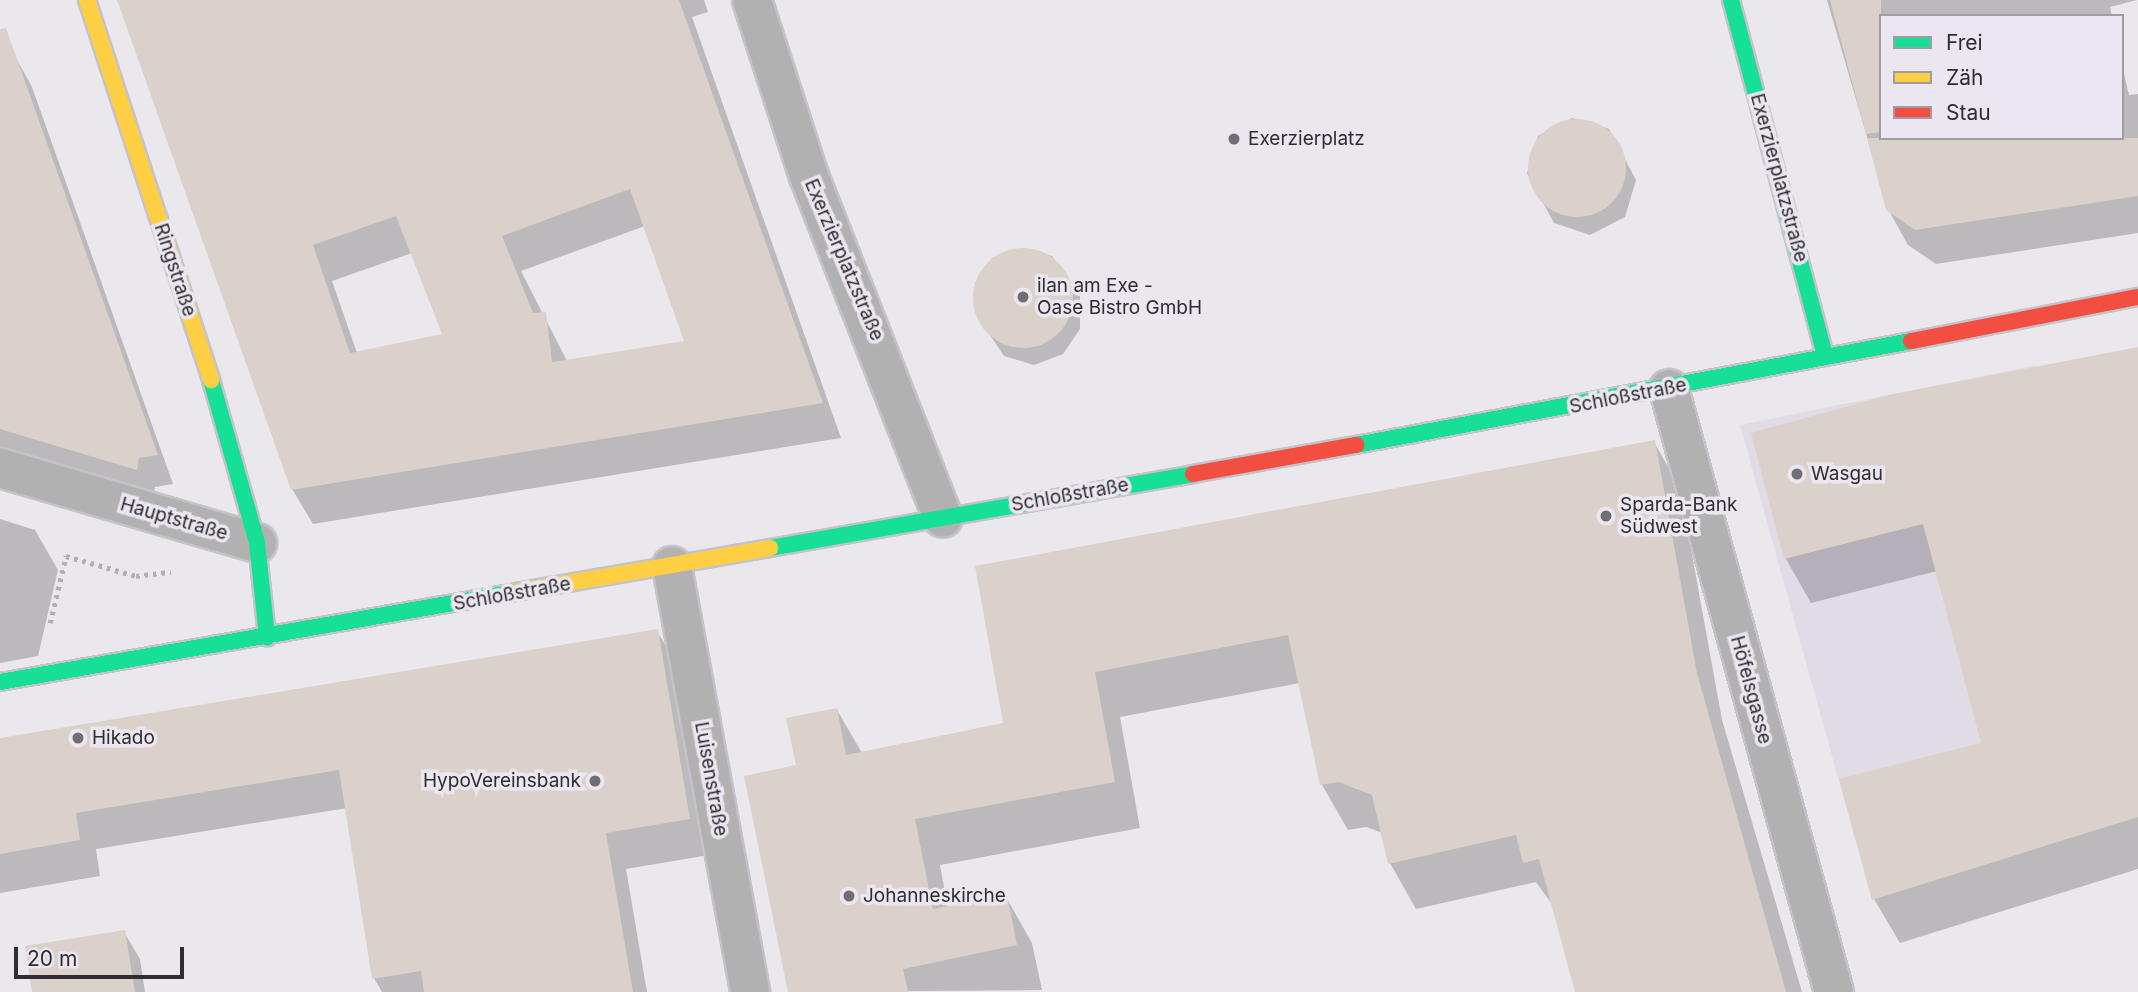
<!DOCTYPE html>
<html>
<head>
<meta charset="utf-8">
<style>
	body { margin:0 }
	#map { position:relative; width:2138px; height:992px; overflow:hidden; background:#ebe8ed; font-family:Inter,sans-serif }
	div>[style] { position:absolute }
	.built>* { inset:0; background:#e1dbe6 }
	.shadow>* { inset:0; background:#0003 }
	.building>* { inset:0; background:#d9d1ca }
	.round { border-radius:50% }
	.path>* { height:4.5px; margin-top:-2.25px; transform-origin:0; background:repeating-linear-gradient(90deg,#b0afb1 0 3.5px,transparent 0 8.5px) }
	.roads { filter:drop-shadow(2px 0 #c5c3c7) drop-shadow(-2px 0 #c5c3c7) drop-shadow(0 2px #c5c3c7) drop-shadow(0 -2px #c5c3c7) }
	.street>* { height:38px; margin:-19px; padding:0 19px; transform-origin:19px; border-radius:19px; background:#b2b1b2 }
	.fast>* { height:16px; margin:-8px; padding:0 8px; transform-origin:8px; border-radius:8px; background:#16e098 }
	.slow>* { height:16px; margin:-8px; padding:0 8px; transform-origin:8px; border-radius:8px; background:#ffcf43 }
	.jam>* { height:16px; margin:-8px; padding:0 8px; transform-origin:8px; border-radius:8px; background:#f24e42 }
	.dots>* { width:19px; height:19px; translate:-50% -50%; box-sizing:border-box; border:4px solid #ebe6ef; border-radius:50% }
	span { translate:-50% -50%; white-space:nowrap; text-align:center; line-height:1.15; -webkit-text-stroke:7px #ebe6ef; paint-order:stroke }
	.poi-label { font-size:19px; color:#2f2d31 }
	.left { translate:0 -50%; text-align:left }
	.right { translate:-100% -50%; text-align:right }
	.street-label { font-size:19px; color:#2f2d31 }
	.legend { position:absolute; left:1879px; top:14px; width:245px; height:126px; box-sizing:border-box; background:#ebe6ef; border:2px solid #a09ca3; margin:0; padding:9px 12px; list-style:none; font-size:21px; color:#2f2d31 }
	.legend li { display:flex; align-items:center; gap:14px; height:35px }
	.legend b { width:35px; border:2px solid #a09ca3 }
	.scale { position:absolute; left:14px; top:947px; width:170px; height:32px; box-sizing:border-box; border:4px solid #2f2d31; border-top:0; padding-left:9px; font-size:21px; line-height:24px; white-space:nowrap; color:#2f2d31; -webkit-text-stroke:5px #ebe6ef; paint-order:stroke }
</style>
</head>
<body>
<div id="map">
	<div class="built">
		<i style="clip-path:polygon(2036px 365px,2055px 474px,2138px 782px,2138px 817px,1872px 900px,1740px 425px)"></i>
	</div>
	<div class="shadow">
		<i style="clip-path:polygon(evenodd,119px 0,704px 0,708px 12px,692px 17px,841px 438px,313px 524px,292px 489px,119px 0,645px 226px,686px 343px,567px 361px,521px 271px,645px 226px,119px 0,412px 253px,444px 335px,357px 353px,332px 281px,412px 253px)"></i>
		<i style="clip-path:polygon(1827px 0,2137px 0,2110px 7px,2112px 16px,1881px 16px,1881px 138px,2122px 138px,2122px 65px,2129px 95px,2138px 94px,2138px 233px,1936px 264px,1908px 245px,1888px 209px)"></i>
		<i style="clip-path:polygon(16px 58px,32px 87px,173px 484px,155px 487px,153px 498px,0 454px,0 64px)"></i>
		<i style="clip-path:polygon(1572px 118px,1609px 129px,1636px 180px,1625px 217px,1590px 235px,1554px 223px,1527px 173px,1538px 136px)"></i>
		<i style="clip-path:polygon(1022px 248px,1052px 256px,1080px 297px,1080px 329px,1063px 354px,1034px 365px,1004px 356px,976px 314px,975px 283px,992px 258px)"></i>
		<i style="clip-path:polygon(2138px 350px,2138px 869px,1900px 943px,1874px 899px,1983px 744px,1937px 571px,1811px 603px,1786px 559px,1753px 434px)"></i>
		<i style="clip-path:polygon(1654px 442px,1680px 488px,1722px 720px,1802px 992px,1577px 992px,1554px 907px,1536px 882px,1416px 909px,1390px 863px,1383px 833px,1366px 827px,1348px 830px,1322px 785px,1300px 683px,1120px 717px,1140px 828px,940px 865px,948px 908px,1006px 897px,1032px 943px,1042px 990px,790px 992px,798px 767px,837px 710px,862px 753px,1005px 724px,977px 567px)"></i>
		<i style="clip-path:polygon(0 519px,35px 530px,58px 570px,38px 656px,0 663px)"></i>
		<i style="clip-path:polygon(657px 631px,678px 667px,709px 855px,626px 869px,647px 992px,382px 992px,374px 978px,347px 808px,96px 849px,100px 876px,0 893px,0 739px)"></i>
		<i style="clip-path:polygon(124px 932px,140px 959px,145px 992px,34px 992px)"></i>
	</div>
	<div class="building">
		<i style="clip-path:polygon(evenodd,117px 0,679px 0,823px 403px,291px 490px,117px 0,630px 189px,684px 341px,552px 362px,546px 312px,533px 313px,502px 236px,630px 189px,117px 0,396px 216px,442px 334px,350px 353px,313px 245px,396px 216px)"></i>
		<i style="clip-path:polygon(1830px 0,1881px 0,1881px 132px,1866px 134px)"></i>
		<i style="clip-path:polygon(6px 28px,158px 455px,139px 458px,137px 470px,0 429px,0 29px)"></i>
		<i class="round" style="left:1528px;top:119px;width:98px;height:98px"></i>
		<i style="clip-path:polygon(1867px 138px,2138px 138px,2138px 196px,1915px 230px,1886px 210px)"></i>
		<i class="round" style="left:973px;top:248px;width:100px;height:100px"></i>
		<i style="clip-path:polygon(2138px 347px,2138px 817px,1872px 900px,1839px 779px,1981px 743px,1923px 524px,1784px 559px,1751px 433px,1889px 395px)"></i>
		<i style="clip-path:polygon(1655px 440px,1697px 673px,1786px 992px,1575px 992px,1539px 859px,1523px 863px,1516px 835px,1388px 864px,1372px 795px,1339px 782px,1320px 785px,1288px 635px,1095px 672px,1115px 782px,915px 819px,933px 909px,1007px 895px,1017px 945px,903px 969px,908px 992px,788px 992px,744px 776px,796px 765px,786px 718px,837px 708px,846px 755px,1003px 723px,975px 566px)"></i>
		<i style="clip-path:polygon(658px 629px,690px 819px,606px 833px,633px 992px,424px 992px,421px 971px,372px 979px,339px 770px,76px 813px,80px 840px,0 854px,0 738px)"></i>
		<i style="clip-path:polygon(125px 930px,135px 992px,32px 992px,25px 946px)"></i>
	</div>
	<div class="path">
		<i style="left:50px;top:623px;width:69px;rotate:-76.6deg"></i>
		<i style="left:66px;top:556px;width:73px;rotate:15.9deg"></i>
		<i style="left:136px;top:576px;width:35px;rotate:-7deg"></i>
	</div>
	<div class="roads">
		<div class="street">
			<i style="left:752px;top:0;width:185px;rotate:72.1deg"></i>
			<i style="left:809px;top:176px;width:367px;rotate:68.6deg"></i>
			<i style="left:1669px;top:389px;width:625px;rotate:74.7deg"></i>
			<i style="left:0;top:468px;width:268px;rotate:16.3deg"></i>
			<i style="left:672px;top:566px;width:433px;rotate:79.6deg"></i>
		</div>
		<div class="fast">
			<i style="left:1731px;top:0;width:369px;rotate:75.2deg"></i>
			<i style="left:211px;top:380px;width:169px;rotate:74.2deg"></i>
			<i style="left:257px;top:543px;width:95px;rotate:83.9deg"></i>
			<i style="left:1356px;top:445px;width:565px;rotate:-10.61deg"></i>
			<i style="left:770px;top:548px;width:429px;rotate:-9.9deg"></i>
			<i style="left:0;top:682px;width:524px;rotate:-9.89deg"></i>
		</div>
		<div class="slow">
			<i style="left:87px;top:0;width:400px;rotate:71.9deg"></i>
			<i style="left:516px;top:592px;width:258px;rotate:-9.8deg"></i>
		</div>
		<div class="jam">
			<i style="left:1911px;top:341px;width:231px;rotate:-11deg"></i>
			<i style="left:1193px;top:474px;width:166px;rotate:-10.1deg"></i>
		</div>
	</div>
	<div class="dots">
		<i style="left:1234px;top:139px;background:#716e73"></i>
		<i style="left:1023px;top:297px;background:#716e73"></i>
		<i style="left:1797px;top:474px;background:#716e73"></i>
		<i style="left:1606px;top:516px;background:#716e73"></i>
		<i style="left:78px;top:738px;background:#716e73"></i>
		<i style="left:595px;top:781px;background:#716e73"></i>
		<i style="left:849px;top:896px;background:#716e73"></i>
	</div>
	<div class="poi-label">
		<span class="left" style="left:1248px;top:139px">Exerzierplatz</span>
		<span class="left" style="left:1037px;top:297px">ilan am Exe -<br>Oase Bistro GmbH</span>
		<span class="left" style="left:1811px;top:474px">Wasgau</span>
		<span class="left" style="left:1620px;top:516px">Sparda-Bank<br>Südwest</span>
		<span class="left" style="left:92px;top:738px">Hikado</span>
		<span class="right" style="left:581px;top:781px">HypoVereinsbank</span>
		<span class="left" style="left:863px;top:896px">Johanneskirche</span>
	</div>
	<div class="street-label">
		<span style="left:1779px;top:178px;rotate:75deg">Exerzierplatzstraße</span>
		<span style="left:844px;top:260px;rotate:67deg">Exerzierplatzstraße</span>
		<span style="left:175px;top:270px;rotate:72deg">Ringstraße</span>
		<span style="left:1628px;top:396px;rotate:-11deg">Schloßstraße</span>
		<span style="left:1070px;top:495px;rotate:-10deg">Schloßstraße</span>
		<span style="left:174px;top:519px;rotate:16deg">Hauptstraße</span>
		<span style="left:512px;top:594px;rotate:-10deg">Schloßstraße</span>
		<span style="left:1751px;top:690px;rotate:75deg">Höfelsgasse</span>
		<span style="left:711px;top:779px;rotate:80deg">Luisenstraße</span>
	</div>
	<ul class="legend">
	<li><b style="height:9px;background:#16e098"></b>Frei</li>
	<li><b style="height:9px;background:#ffcf43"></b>Zäh</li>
	<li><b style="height:9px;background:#f24e42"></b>Stau</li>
	</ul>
	<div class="scale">20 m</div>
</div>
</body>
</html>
